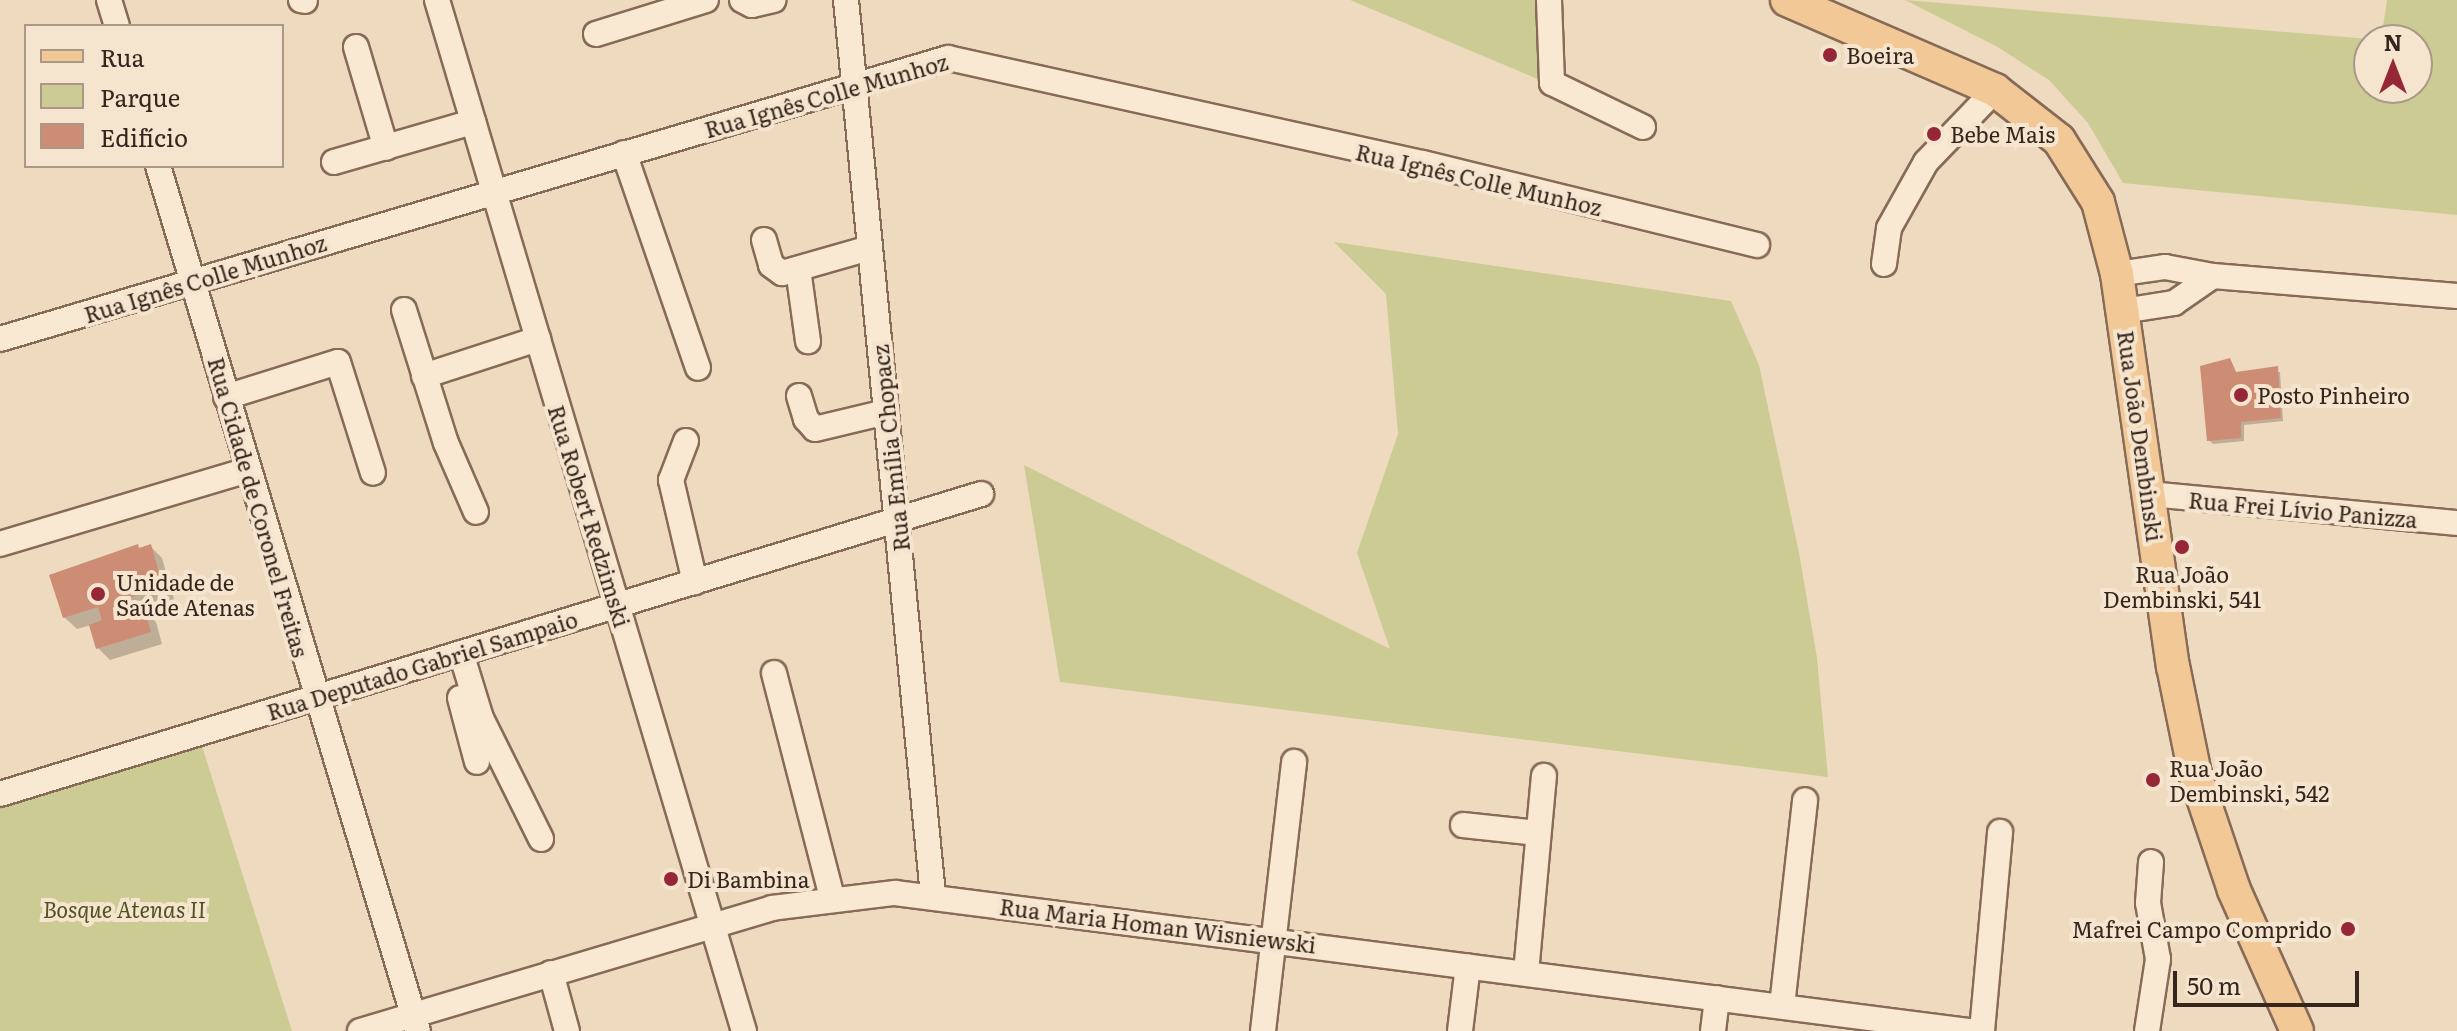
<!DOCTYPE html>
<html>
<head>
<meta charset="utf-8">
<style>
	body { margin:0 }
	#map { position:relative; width:2457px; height:1031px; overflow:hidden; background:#eedabf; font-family:Literata,serif }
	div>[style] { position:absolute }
	.green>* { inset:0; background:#cccb93 }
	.shadow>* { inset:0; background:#0003 }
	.building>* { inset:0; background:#cd8d75 }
	.roads { filter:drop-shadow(2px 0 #876a57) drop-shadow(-2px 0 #876a57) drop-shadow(0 2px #876a57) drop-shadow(0 -2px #876a57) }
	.minor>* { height:24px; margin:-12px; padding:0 12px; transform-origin:12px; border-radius:12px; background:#f9e8d2 }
	.major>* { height:32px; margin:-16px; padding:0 16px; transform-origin:16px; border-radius:16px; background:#f2c996 }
	.dots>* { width:22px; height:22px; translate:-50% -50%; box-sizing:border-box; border:4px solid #f5e5cf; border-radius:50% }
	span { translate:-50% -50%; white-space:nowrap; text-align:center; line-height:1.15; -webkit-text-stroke:8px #f5e5cf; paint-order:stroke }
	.poi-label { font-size:22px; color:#36251c }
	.left { translate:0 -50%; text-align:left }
	.right { translate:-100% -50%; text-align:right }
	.street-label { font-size:22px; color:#36251c }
	.park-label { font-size:22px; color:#4d5323; font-style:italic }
	.legend { position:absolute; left:24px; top:24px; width:260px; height:144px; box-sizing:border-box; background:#f5e5cf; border:2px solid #a99887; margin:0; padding:10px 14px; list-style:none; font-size:24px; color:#36251c }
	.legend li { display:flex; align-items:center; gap:16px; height:40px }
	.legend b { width:40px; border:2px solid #a99887 }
	.north { position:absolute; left:2353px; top:24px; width:80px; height:80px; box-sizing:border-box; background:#f5e5cf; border:2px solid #a99887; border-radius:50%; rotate:0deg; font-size:22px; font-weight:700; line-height:32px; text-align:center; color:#36251c }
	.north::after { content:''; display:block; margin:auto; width:28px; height:36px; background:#962737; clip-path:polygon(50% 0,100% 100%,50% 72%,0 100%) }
	.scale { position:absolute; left:2173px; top:971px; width:186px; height:36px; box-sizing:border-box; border:4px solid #36251c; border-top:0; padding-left:10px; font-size:24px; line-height:28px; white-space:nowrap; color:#36251c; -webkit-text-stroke:6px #f5e5cf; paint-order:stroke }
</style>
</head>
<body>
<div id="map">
	<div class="green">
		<i style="clip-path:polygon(1350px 0,1542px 0,1540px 80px)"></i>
		<i style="clip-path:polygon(evenodd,1905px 0,2381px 40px,2387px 0,2457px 0,2457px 215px,2123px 183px,2088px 123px,2049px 80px,1996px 46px,1905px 0,2417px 40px,2417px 88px,2369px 88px,2369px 40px,2417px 40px)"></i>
		<i style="clip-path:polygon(1334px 242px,1731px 301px,1759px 365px,1799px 553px,1817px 658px,1828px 777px,1060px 682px,1024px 465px,1390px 649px,1357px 553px,1398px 434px,1386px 294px)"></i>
		<i style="clip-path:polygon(201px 743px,292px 1031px,0 1031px,0 804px)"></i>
	</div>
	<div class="shadow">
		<i style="clip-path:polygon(2230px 360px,2237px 374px,2280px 372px,2283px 421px,2244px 425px,2244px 441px,2213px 444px,2209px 440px)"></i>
		<i style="clip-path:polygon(150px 546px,162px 558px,174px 599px,142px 609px,156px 622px,162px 644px,110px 660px,98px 648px,91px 625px,77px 629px,64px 617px)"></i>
	</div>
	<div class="building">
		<i style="clip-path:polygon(2230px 358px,2236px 372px,2278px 366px,2281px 418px,2241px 422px,2241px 438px,2207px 441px,2200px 366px)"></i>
		<i style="clip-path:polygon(138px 544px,139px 548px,151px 544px,163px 587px,121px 600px,125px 613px,144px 608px,151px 632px,96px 649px,89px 625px,102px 620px,98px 607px,63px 618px,49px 575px)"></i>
	</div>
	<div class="roads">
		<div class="minor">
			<i style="left:109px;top:0;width:27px;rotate:73deg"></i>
			<i style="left:301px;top:0;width:4px;rotate:14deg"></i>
			<i style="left:437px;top:0;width:1076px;rotate:73.42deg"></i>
			<i style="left:742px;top:0;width:11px;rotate:27deg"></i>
			<i style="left:752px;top:5px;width:22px;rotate:-13deg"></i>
			<i style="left:846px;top:0;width:900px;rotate:84.45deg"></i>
			<i style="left:1549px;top:0;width:83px;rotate:87.9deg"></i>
			<i style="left:1552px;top:83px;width:101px;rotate:25.8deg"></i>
			<i style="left:596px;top:34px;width:115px;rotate:-17.2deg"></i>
			<i style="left:356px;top:47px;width:105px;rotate:73.5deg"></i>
			<i style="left:624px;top:153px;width:227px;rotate:71deg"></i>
			<i style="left:334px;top:162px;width:145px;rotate:-16.1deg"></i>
			<i style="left:158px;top:166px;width:903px;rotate:73.27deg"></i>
			<i style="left:764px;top:240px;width:26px;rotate:74deg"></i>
			<i style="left:771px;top:265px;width:14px;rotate:36deg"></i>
			<i style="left:782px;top:273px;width:91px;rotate:-15.9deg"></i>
			<i style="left:1884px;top:264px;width:36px;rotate:-82deg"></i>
			<i style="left:1889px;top:228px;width:76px;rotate:-60.7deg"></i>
			<i style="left:1926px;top:162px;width:100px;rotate:-46.2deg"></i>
			<i style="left:798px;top:269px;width:73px;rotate:82.1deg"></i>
			<i style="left:2117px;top:274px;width:49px;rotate:-8.3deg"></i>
			<i style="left:2165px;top:267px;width:49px;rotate:10.6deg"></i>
			<i style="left:2213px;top:276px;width:245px;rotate:4.7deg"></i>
			<i style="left:404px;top:310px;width:139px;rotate:72.5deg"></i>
			<i style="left:446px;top:443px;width:75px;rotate:66.5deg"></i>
			<i style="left:2123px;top:311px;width:52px;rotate:-8.9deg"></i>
			<i style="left:2174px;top:303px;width:47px;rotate:-34.7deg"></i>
			<i style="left:0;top:339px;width:989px;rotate:-16.51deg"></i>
			<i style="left:948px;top:58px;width:486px;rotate:12.5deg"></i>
			<i style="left:1423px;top:163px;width:344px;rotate:13.8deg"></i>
			<i style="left:424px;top:376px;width:120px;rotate:-18deg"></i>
			<i style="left:799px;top:396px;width:24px;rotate:73deg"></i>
			<i style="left:806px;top:419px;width:13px;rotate:48deg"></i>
			<i style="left:815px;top:429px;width:73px;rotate:-13.5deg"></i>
			<i style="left:226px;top:397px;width:117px;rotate:-17.4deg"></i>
			<i style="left:338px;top:362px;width:116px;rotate:72.5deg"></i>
			<i style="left:686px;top:441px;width:42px;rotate:111deg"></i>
			<i style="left:671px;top:480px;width:105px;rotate:76.8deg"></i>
			<i style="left:2150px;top:494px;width:308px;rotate:5.4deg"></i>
			<i style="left:0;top:544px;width:259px;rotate:-16.6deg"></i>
			<i style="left:461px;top:653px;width:68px;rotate:72.9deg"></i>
			<i style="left:481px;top:718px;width:135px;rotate:63.6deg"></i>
			<i style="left:774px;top:673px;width:231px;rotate:75.5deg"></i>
			<i style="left:460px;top:698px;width:66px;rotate:75.1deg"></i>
			<i style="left:0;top:794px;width:1026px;rotate:-17deg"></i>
			<i style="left:1463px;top:825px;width:75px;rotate:6.1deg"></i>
			<i style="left:551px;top:973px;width:60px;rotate:74.6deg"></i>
			<i style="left:1526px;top:973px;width:198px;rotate:-84.8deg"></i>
			<i style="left:1782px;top:1006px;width:207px;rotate:-83.6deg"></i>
			<i style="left:360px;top:1031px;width:430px;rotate:-16.6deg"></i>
			<i style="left:772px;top:908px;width:124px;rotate:-7deg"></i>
			<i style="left:895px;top:893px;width:1084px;rotate:7.32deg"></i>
			<i style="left:1263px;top:1031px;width:271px;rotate:-83.4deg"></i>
			<i style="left:1460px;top:1031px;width:65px;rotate:-83deg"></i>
			<i style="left:1713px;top:1031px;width:33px;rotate:-83deg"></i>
			<i style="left:1982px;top:1031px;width:200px;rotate:-84.8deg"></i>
			<i style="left:2147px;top:1031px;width:73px;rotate:-81.3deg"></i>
			<i style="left:2158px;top:959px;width:57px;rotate:-100.1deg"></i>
			<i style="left:2148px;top:903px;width:41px;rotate:-85.8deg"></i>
		</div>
		<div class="major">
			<i style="left:1787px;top:0;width:227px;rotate:23.4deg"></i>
			<i style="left:1995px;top:90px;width:81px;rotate:38deg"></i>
			<i style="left:2059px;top:140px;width:73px;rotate:57.8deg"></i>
			<i style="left:2098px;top:202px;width:74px;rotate:75.2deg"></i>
			<i style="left:2117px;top:274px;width:396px;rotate:81.9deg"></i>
			<i style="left:2173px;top:666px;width:110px;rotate:78.5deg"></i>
			<i style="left:2195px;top:774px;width:122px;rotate:71.4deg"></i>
			<i style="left:2234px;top:890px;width:154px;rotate:65.9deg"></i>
		</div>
	</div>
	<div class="dots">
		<i style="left:1830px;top:55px;background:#962737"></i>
		<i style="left:1934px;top:134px;background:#962737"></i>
		<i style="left:2241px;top:395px;background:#962737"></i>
		<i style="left:2182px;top:547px;background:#962737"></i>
		<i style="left:98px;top:594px;background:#962737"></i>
		<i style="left:2153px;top:780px;background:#962737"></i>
		<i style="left:671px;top:879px;background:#962737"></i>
		<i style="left:2348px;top:929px;background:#962737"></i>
	</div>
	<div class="poi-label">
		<span class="left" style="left:1846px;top:55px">Boeira</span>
		<span class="left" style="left:1950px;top:134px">Bebe Mais</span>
		<span class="left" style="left:2257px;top:395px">Posto Pinheiro</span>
		<span style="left:2182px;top:586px">Rua João<br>Dembinski, 541</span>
		<span class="left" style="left:116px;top:594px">Unidade de<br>Saúde Atenas</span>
		<span class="left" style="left:2169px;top:780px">Rua João<br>Dembinski, 542</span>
		<span class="left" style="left:687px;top:879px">Di Bambina</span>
		<span class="right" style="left:2332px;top:929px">Mafrei Campo Comprido</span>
	</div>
	<div class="street-label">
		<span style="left:826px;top:95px;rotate:-16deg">Rua Ignês Colle Munhoz</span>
		<span style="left:1479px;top:179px;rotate:13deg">Rua Ignês Colle Munhoz</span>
		<span style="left:205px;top:278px;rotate:-17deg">Rua Ignês Colle Munhoz</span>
		<span style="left:2141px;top:436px;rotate:82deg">Rua João Dembinski</span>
		<span style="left:890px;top:448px;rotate:-96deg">Rua Emília Chopacz</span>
		<span style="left:259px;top:507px;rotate:74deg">Rua Cidade de Coronel Freitas</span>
		<span style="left:2303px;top:509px;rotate:5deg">Rua Frei Lívio Panizza</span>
		<span style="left:590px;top:516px;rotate:73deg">Rua Robert Redzimski</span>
		<span style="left:422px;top:665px;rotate:-17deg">Rua Deputado Gabriel Sampaio</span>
		<span style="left:1158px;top:925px;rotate:7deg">Rua Maria Homan Wisniewski</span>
	</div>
	<div class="park-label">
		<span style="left:124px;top:909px">Bosque Atenas II</span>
	</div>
	<ul class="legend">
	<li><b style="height:10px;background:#f2c996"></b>Rua</li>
	<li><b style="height:22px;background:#cccb93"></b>Parque</li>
	<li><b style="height:22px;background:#cd8d75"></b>Edifício</li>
	</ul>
	<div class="north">N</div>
	<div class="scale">50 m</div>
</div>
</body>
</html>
